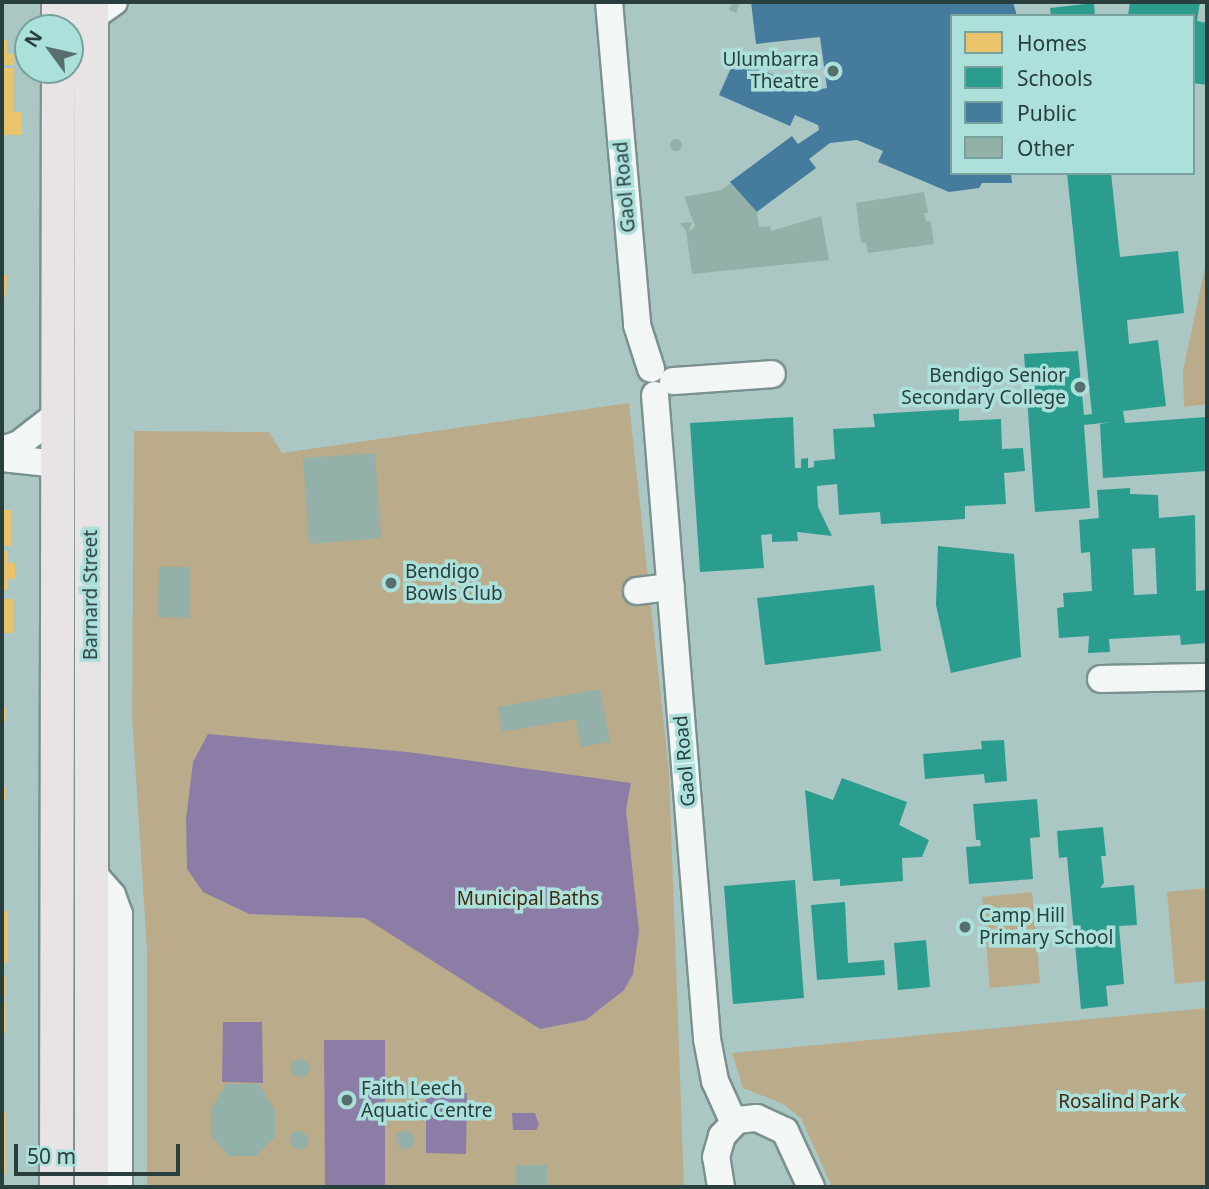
<!DOCTYPE html>
<html>
<head>
<meta charset="utf-8">
<style>
	body { margin:0 }
	#map { position:relative; width:1209px; height:1189px; overflow:hidden; background:#abc7c4; font-family:"Noto Sans",sans-serif }
	div>[style] { position:absolute }
	.green>* { inset:0; background:#baab8a }
	.water>* { inset:0; background:#8c7da7 }
	.homes>* { inset:0; background:#e9c46a }
	.schools>* { inset:0; background:#2a9d8f }
	.public>* { inset:0; background:#457b9d }
	.building>* { inset:0; background:#93b0a9 }
	.round { border-radius:50% }
	.roads { filter:drop-shadow(2px 0 #7b918f) drop-shadow(-2px 0 #7b918f) drop-shadow(0 2px #7b918f) drop-shadow(0 -2px #7b918f) }
	.minor>* { height:26px; margin:-13px; padding:0 13px; transform-origin:13px; border-radius:13px; background:#f2f7f6 }
	.major>* { height:33px; margin:-16.5px; padding:0 16.5px; transform-origin:16.5px; border-radius:16.5px; background:#e8e4e5 }
	.dots>* { width:19px; height:19px; translate:-50% -50%; box-sizing:border-box; border:4px solid #ace0db; border-radius:50% }
	span { translate:-50% -50%; white-space:nowrap; text-align:center; line-height:1.15; -webkit-text-stroke:7px #ace0db; paint-order:stroke }
	.poi-label { font-size:19px; color:#293f3d }
	.right { translate:-100% -50%; text-align:right }
	.left { translate:0 -50%; text-align:left }
	.street-label { font-size:19px; color:#293f3d }
	.park-label { font-size:19px; color:#412a0f }
	.frame { position:absolute; inset:0; border:4px solid #293f3d; pointer-events:none }
	.legend { position:absolute; left:950px; top:14px; width:245px; height:161px; box-sizing:border-box; background:#ace0db; border:2px solid #78a09c; margin:0; padding:9px 12px; list-style:none; font-size:21px; color:#293f3d }
	.legend li { display:flex; align-items:center; gap:14px; height:35px }
	.legend b { width:35px; border:2px solid #78a09c }
	.north { position:absolute; left:14px; top:14px; width:70px; height:70px; box-sizing:border-box; background:#ace0db; border:2px solid #78a09c; border-radius:50%; rotate:303deg; font-size:19px; font-weight:700; line-height:28px; text-align:center; color:#293f3d }
	.north::after { content:''; display:block; margin:auto; width:24px; height:32px; background:#566f6c; clip-path:polygon(50% 0,100% 100%,50% 72%,0 100%) }
	.scale { position:absolute; left:14px; top:1144px; width:166px; height:32px; box-sizing:border-box; border:4px solid #293f3d; border-top:0; padding-left:9px; font-size:21px; line-height:24px; white-space:nowrap; color:#293f3d; -webkit-text-stroke:5px #ace0db; paint-order:stroke }
</style>
</head>
<body>
<div id="map">
	<div class="green">
		<i style="clip-path:polygon(1207px 258px,1207px 404px,1184px 407px,1183px 371px)"></i>
		<i style="clip-path:polygon(629px 403px,669px 772px,684px 1187px,147px 1187px,147px 950px,132px 714px,134px 431px,269px 432px,282px 453px)"></i>
		<i style="clip-path:polygon(1207px 888px,1207px 981px,1175px 984px,1167px 892px)"></i>
		<i style="clip-path:polygon(1032px 892px,1040px 983px,990px 988px,982px 897px)"></i>
		<i style="clip-path:polygon(1207px 1008px,1207px 1187px,832px 1187px,801px 1118px,783px 1104px,743px 1088px,732px 1053px)"></i>
	</div>
	<div class="water">
		<i style="clip-path:polygon(208px 734px,408px 752px,631px 783px,626px 810px,639px 931px,633px 974px,624px 990px,586px 1020px,540px 1029px,365px 918px,249px 914px,203px 892px,187px 869px,186px 819px,193px 762px)"></i>
		<i style="clip-path:polygon(223px 1022px,262px 1022px,263px 1083px,222px 1082px)"></i>
		<i style="clip-path:polygon(324px 1040px,385px 1040px,385px 1187px,325px 1187px)"></i>
		<i style="clip-path:polygon(426px 1093px,467px 1093px,466px 1154px,426px 1153px)"></i>
		<i style="clip-path:polygon(512px 1113px,535px 1113px,539px 1125px,536px 1130px,513px 1130px)"></i>
	</div>
	<div class="homes">
		<i style="clip-path:polygon(2px 40px,7px 40px,7px 54px,14px 54px,14px 65px,2px 65px)"></i>
		<i style="clip-path:polygon(2px 68px,13px 68px,13px 112px,22px 112px,22px 135px,2px 135px)"></i>
		<i style="clip-path:polygon(2px 275px,7px 275px,6px 297px,2px 296px)"></i>
		<i style="clip-path:polygon(2px 510px,11px 510px,11px 546px,2px 546px)"></i>
		<i style="clip-path:polygon(2px 551px,8px 551px,8px 563px,15px 563px,15px 579px,8px 579px,8px 590px,2px 590px)"></i>
		<i style="clip-path:polygon(2px 599px,13px 599px,13px 633px,2px 633px)"></i>
		<i style="clip-path:polygon(2px 708px,6px 708px,6px 722px,2px 722px)"></i>
		<i style="clip-path:polygon(2px 787px,6px 788px,5px 800px,2px 800px)"></i>
		<i style="clip-path:polygon(2px 911px,8px 911px,8px 963px,2px 963px)"></i>
		<i style="clip-path:polygon(2px 976px,5px 976px,5px 997px,2px 997px)"></i>
		<i style="clip-path:polygon(2px 1002px,6px 1002px,6px 1033px,2px 1033px)"></i>
		<i style="clip-path:polygon(2px 1112px,5px 1112px,6px 1174px,2px 1174px)"></i>
	</div>
	<div class="schools">
		<i style="clip-path:polygon(1130px 2px,1200px 2px,1197px 21px,1207px 23px,1207px 85px,1193px 83px,1193px 16px,1128px 16px)"></i>
		<i style="clip-path:polygon(1094px 3px,1095px 16px,1051px 16px,1050px 8px)"></i>
		<i style="clip-path:polygon(1067px 173px,1111px 173px,1120px 257px,1178px 251px,1184px 313px,1127px 320px,1129px 344px,1158px 340px,1166px 406px,1123px 411px,1125px 423px,1207px 417px,1207px 471px,1103px 478px,1100px 424px,1112px 422px,1084px 425px,1090px 508px,1035px 512px,1024px 354px,1078px 351px,1084px 415px,1092px 414px)"></i>
		<i style="clip-path:polygon(959px 409px,959px 421px,1001px 419px,1002px 449px,1023px 448px,1025px 471px,1004px 473px,1006px 504px,965px 506px,965px 519px,881px 524px,880px 512px,839px 515px,837px 484px,817px 486px,818px 507px,832px 536px,797px 532px,798px 541px,772px 542px,772px 534px,761px 535px,764px 568px,700px 572px,690px 423px,793px 417px,795px 468px,801px 468px,801px 459px,808px 458px,808px 468px,814px 467px,814px 461px,835px 459px,833px 429px,875px 427px,873px 414px)"></i>
		<i style="clip-path:polygon(evenodd,1130px 488px,1130px 494px,1158px 495px,1159px 518px,1195px 515px,1196px 591px,1207px 590px,1207px 643px,1181px 645px,1180px 635px,1109px 639px,1110px 652px,1088px 653px,1089px 636px,1059px 638px,1057px 608px,1064px 607px,1063px 593px,1092px 591px,1090px 552px,1081px 553px,1079px 520px,1099px 518px,1097px 490px,1130px 488px,1155px 548px,1157px 594px,1134px 595px,1132px 549px,1155px 548px)"></i>
		<i style="clip-path:polygon(938px 546px,1014px 554px,1021px 657px,951px 673px,936px 605px)"></i>
		<i style="clip-path:polygon(874px 585px,881px 651px,765px 665px,757px 598px)"></i>
		<i style="clip-path:polygon(1004px 740px,1007px 781px,985px 783px,984px 774px,925px 779px,923px 754px,982px 749px,981px 741px)"></i>
		<i style="clip-path:polygon(842px 778px,907px 802px,899px 825px,929px 840px,922px 857px,902px 858px,903px 881px,840px 886px,840px 879px,813px 881px,805px 790px,833px 800px)"></i>
		<i style="clip-path:polygon(1037px 799px,1040px 837px,1030px 838px,1033px 879px,969px 884px,966px 847px,981px 846px,980px 840px,976px 840px,973px 804px)"></i>
		<i style="clip-path:polygon(1103px 827px,1106px 856px,1101px 856px,1104px 883px,1100px 888px,1134px 885px,1137px 925px,1119px 926px,1124px 984px,1106px 986px,1108px 1006px,1081px 1009px,1067px 857px,1059px 858px,1057px 831px)"></i>
		<i style="clip-path:polygon(795px 880px,804px 998px,733px 1004px,724px 886px)"></i>
		<i style="clip-path:polygon(845px 902px,848px 963px,884px 960px,885px 975px,817px 980px,811px 905px)"></i>
		<i style="clip-path:polygon(926px 940px,930px 987px,898px 990px,894px 943px)"></i>
	</div>
	<div class="public">
		<i style="clip-path:polygon(751px 2px,1013px 2px,1017px 16px,952px 16px,952px 173px,1011px 173px,1012px 183px,982px 183px,979px 188px,949px 192px,878px 162px,883px 151px,857px 140px,830px 143px,809px 159px,816px 168px,754px 214px,730px 182px,792px 136px,798px 144px,819px 130px,818px 125px,795px 115px,790px 126px,719px 95px,735px 59px,806px 88px,804px 92px,827px 88px,820px 37px,756px 44px)"></i>
	</div>
	<div class="building">
		<i style="clip-path:polygon(733px 2px,741px 2px,736px 13px,729px 10px)"></i>
		<i class="round" style="left:670px;top:139px;width:12px;height:12px"></i>
		<i style="clip-path:polygon(731px 183px,757px 212px,759px 227px,770px 226px,771px 231px,821px 216px,829px 260px,692px 274px,686px 231px,680px 223px,692px 222px,689px 232px,695px 226px,684px 197px,721px 190px)"></i>
		<i style="clip-path:polygon(924px 192px,928px 213px,924px 213px,926px 221px,931px 222px,934px 244px,868px 253px,866px 243px,861px 243px,856px 203px)"></i>
		<i style="clip-path:polygon(375px 453px,381px 538px,309px 544px,303px 458px)"></i>
		<i style="clip-path:polygon(159px 567px,190px 567px,189px 618px,158px 617px)"></i>
		<i style="clip-path:polygon(600px 689px,610px 742px,581px 747px,576px 719px,502px 732px,498px 707px)"></i>
		<i style="clip-path:polygon(300px 1058px,309px 1064px,309px 1073px,300px 1078px,292px 1073px,291px 1064px)"></i>
		<i style="clip-path:polygon(226px 1084px,259px 1084px,275px 1110px,275px 1137px,256px 1156px,229px 1156px,211px 1136px,211px 1110px)"></i>
		<i style="clip-path:polygon(299px 1130px,308px 1136px,308px 1145px,299px 1150px,291px 1145px,290px 1135px)"></i>
		<i style="clip-path:polygon(405px 1130px,414px 1136px,414px 1145px,405px 1150px,397px 1145px,396px 1135px)"></i>
		<i style="clip-path:polygon(516px 1165px,547px 1165px,547px 1187px,516px 1187px)"></i>
	</div>
	<div class="roads">
		<div class="minor">
			<i style="left:609px;top:2px;width:324px;rotate:85deg"></i>
			<i style="left:637px;top:325px;width:46px;rotate:72.3deg"></i>
			<i style="left:91px;top:18px;width:28px;rotate:-35deg"></i>
			<i style="left:673px;top:381px;width:99px;rotate:-4deg"></i>
			<i style="left:655px;top:395px;width:646px;rotate:85.38deg"></i>
			<i style="left:707px;top:1039px;width:43px;rotate:79.2deg"></i>
			<i style="left:715px;top:1081px;width:46px;rotate:65.7deg"></i>
			<i style="left:2px;top:450px;width:18px;rotate:-19deg"></i>
			<i style="left:19px;top:444px;width:49px;rotate:-37.6deg"></i>
			<i style="left:2px;top:458px;width:56px;rotate:6.1deg"></i>
			<i style="left:637px;top:591px;width:34px;rotate:-7deg"></i>
			<i style="left:1101px;top:679px;width:105px;rotate:-1.1deg"></i>
			<i style="left:91px;top:871px;width:32px;rotate:49deg"></i>
			<i style="left:112px;top:895px;width:20px;rotate:70deg"></i>
			<i style="left:119px;top:914px;width:273px;rotate:90deg"></i>
			<i style="left:721px;top:1187px;width:30px;rotate:-99deg"></i>
			<i style="left:716px;top:1157px;width:22px;rotate:-74deg"></i>
			<i style="left:722px;top:1136px;width:22px;rotate:-47deg"></i>
			<i style="left:737px;top:1120px;width:20px;rotate:-6deg"></i>
			<i style="left:757px;top:1118px;width:31px;rotate:25deg"></i>
			<i style="left:785px;top:1131px;width:62px;rotate:65.1deg"></i>
		</div>
		<div class="major">
			<i style="left:58px;top:28px;width:26px;rotate:-90deg"></i>
			<i style="left:56px;top:1187px;width:1117px;rotate:-89.9deg"></i>
			<i style="left:91px;top:1187px;width:1185px;rotate:-90deg"></i>
		</div>
	</div>
	<div class="dots">
		<i style="left:833px;top:71px;background:#566f6c"></i>
		<i style="left:1080px;top:387px;background:#566f6c"></i>
		<i style="left:391px;top:583px;background:#566f6c"></i>
		<i style="left:965px;top:927px;background:#566f6c"></i>
		<i style="left:347px;top:1100px;background:#566f6c"></i>
	</div>
	<div class="poi-label">
		<span class="right" style="left:819px;top:71px">Ulumbarra<br>Theatre</span>
		<span class="right" style="left:1066px;top:387px">Bendigo Senior<br>Secondary College</span>
		<span class="left" style="left:405px;top:583px">Bendigo<br>Bowls Club</span>
		<span class="left" style="left:979px;top:927px">Camp Hill<br>Primary School</span>
		<span class="left" style="left:361px;top:1100px">Faith Leech<br>Aquatic Centre</span>
	</div>
	<div class="street-label">
		<span style="left:625px;top:187px;rotate:-95deg">Gaol Road</span>
		<span style="left:91px;top:595px;rotate:-90deg">Barnard Street</span>
		<span style="left:685px;top:761px;rotate:-95deg">Gaol Road</span>
	</div>
	<div class="park-label">
		<span style="left:528px;top:899px">Municipal Baths</span>
		<span style="left:1119px;top:1102px">Rosalind Park</span>
	</div>
	<div class="frame"></div>
	<ul class="legend">
	<li><b style="height:19px;background:#e9c46a"></b>Homes</li>
	<li><b style="height:19px;background:#2a9d8f"></b>Schools</li>
	<li><b style="height:19px;background:#457b9d"></b>Public</li>
	<li><b style="height:19px;background:#93b0a9"></b>Other</li>
	</ul>
	<div class="north">N</div>
	<div class="scale">50 m</div>
</div>
</body>
</html>
